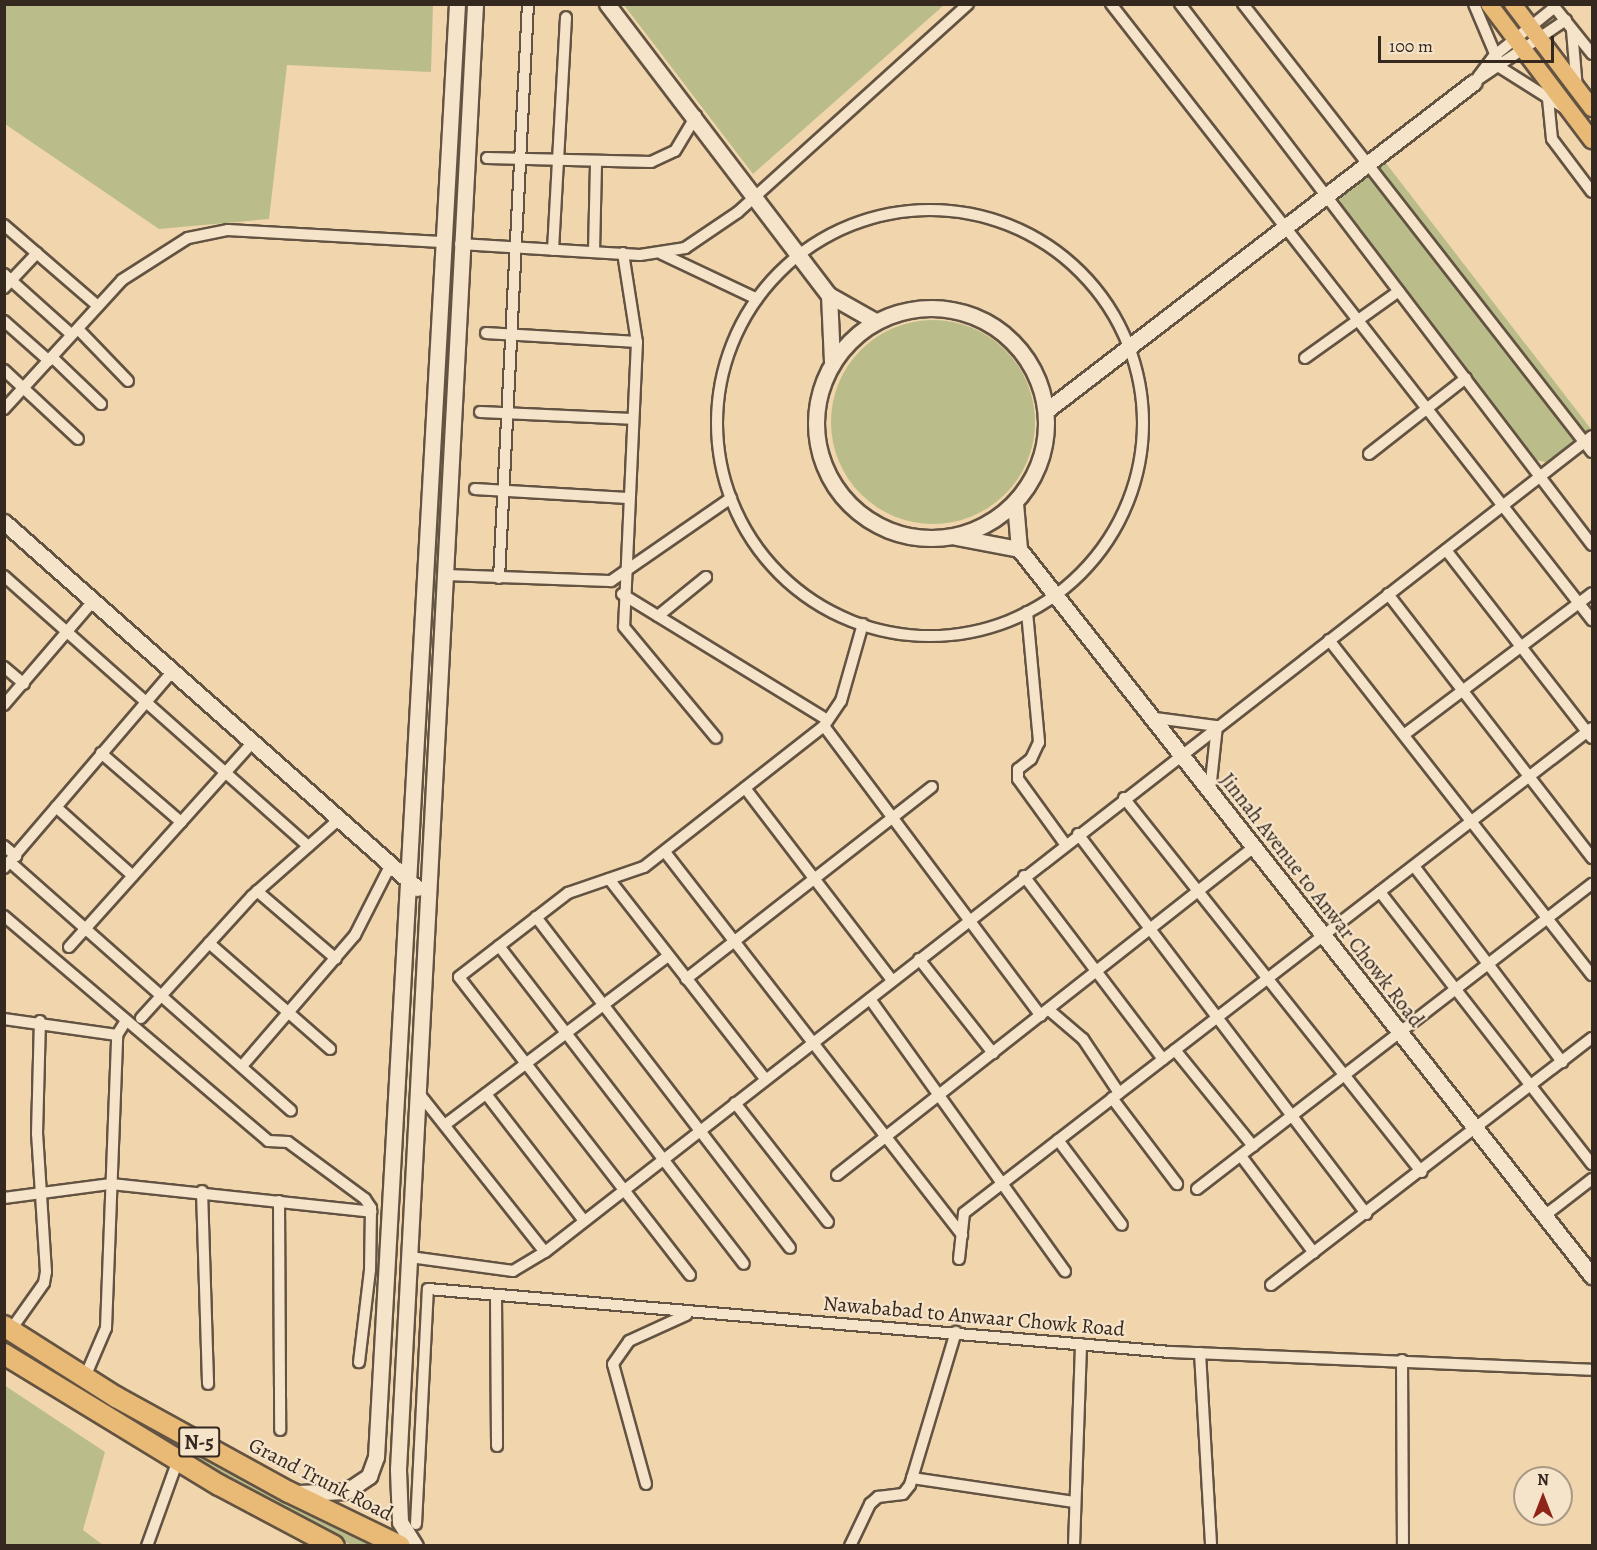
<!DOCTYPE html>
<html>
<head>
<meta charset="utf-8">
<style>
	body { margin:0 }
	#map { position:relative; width:1597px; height:1550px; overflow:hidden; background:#f1d5ad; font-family:Alegreya,serif }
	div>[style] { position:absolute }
	.green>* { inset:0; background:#babd8a }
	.round { border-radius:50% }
	.roads { filter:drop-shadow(2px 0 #635342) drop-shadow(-2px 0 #635342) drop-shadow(0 2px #635342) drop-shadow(0 -2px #635342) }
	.street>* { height:10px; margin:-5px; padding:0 5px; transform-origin:5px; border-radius:5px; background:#f6e4ca }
	.street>.ring { margin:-5px; padding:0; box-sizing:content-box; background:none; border:10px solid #f6e4ca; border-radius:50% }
	.secondary>* { height:15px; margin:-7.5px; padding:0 7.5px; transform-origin:7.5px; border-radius:7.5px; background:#f6e4ca }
	.secondary>.ring { margin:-7.5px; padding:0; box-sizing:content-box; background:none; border:15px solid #f6e4ca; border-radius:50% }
	.primary>* { height:16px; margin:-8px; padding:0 8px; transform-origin:8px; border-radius:8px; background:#e8ba76 }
	.highway>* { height:20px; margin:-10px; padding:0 10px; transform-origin:10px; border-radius:10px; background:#e8ba76 }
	span { translate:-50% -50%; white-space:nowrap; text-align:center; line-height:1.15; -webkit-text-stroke:4.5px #f6e4ca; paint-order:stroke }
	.shield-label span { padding:2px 4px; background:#f6e4ca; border:2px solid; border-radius:4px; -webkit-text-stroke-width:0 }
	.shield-label { font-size:20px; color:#34281f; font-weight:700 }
	.street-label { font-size:21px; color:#34281f }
	.frame { position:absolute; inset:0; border:6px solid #34281f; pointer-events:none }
	.north { position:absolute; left:1513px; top:1466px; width:60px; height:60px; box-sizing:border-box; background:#f6e4ca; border:2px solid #a89986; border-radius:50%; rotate:0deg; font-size:16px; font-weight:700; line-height:24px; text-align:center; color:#34281f }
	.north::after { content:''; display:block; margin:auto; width:21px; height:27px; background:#8f2418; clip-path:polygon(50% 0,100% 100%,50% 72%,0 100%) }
	.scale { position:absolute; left:1378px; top:36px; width:176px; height:27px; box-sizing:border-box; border:3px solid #34281f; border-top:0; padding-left:8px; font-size:18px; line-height:21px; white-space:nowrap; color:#34281f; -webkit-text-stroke:4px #f6e4ca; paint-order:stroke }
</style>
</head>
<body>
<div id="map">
	<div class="green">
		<i style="clip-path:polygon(5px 4px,433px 5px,431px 72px,287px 65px,269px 219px,159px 229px,5px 124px)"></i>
		<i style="clip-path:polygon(624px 5px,944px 5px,753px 174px)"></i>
		<i style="clip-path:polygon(1382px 158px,1591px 429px,1550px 463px,1536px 460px,1340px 204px,1339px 190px)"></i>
		<i class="round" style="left:831px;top:320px;width:204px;height:204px"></i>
		<i style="clip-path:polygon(4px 1385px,105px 1452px,83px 1530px,103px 1545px,5px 1545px)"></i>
		<i style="clip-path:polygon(134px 1413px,387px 1545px,352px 1545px,332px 1537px,138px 1426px,130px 1416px)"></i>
	</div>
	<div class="roads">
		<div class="street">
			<i style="left:1111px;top:4px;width:782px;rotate:52.02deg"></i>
			<i style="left:1180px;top:4px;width:680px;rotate:52.71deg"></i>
			<i style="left:1243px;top:4px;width:568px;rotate:52.08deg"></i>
			<i style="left:1474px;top:4px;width:69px;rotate:67.1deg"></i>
			<i style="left:1501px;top:68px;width:73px;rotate:32.2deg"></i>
			<i style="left:1552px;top:4px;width:64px;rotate:51.3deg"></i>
			<i style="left:1572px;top:30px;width:59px;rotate:85.2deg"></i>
			<i style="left:1478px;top:77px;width:26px;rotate:-53deg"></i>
			<i style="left:1494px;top:56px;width:78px;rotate:-38.8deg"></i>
			<i style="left:1474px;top:82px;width:111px;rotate:-34deg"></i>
			<i style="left:1548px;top:99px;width:40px;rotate:84.3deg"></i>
			<i style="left:1552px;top:139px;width:66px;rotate:53deg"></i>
			<i style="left:487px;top:158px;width:164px;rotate:1.4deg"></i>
			<i style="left:651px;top:162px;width:26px;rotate:-25deg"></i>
			<i style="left:675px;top:151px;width:41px;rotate:-59deg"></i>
			<i class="ring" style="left:717px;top:210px;width:416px;height:416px"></i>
			<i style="left:4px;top:225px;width:124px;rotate:40.8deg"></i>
			<i style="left:460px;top:244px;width:180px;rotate:3.5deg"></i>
			<i style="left:640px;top:255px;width:46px;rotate:-8.8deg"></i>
			<i style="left:685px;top:248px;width:64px;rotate:-34.2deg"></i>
			<i style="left:738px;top:212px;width:310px;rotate:-42.1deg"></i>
			<i style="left:553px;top:250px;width:233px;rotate:-86.8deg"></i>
			<i style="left:594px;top:252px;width:89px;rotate:-88.7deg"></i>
			<i style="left:623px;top:253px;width:90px;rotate:81.1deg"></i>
			<i style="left:637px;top:342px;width:285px;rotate:92.6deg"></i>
			<i style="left:624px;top:627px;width:144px;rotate:50.3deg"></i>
			<i style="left:662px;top:254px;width:105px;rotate:25.3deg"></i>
			<i style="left:4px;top:274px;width:91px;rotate:41.9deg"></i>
			<i style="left:4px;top:288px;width:48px;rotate:-46.7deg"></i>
			<i style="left:4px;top:321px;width:60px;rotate:41.6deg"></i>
			<i style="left:78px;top:329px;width:72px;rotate:46.1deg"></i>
			<i style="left:486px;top:333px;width:151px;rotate:3.4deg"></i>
			<i style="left:52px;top:357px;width:68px;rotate:43.8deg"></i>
			<i style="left:1305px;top:358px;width:115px;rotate:-35.5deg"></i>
			<i style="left:4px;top:370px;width:101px;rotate:43deg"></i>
			<i style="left:4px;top:409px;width:175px;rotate:-47.5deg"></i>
			<i style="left:122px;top:280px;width:78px;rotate:-32.5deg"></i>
			<i style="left:188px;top:238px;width:41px;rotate:-11.3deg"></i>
			<i style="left:228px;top:230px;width:213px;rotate:3.2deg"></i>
			<i style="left:480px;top:412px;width:152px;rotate:2.6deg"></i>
			<i style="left:1369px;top:454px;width:123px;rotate:-38.1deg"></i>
			<i style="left:475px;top:489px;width:152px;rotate:3.4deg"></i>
			<i style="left:1446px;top:550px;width:238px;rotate:52.2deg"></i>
			<i style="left:444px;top:575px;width:167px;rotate:2.1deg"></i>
			<i style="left:611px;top:581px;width:146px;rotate:-34.7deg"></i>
			<i style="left:4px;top:576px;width:407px;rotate:41.6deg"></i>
			<i style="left:499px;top:578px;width:575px;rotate:-87.11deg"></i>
			<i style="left:622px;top:594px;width:241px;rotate:31.5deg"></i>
			<i style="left:1388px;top:594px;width:334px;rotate:52.3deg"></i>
			<i style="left:1027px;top:612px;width:131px;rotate:84.7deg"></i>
			<i style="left:1039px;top:742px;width:19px;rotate:115deg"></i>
			<i style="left:1031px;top:759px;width:16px;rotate:142deg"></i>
			<i style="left:1018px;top:769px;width:10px;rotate:90deg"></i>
			<i style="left:1018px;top:779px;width:80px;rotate:54.1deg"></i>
			<i style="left:658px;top:616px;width:62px;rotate:-39.1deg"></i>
			<i style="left:1329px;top:640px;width:426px;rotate:51.9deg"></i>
			<i style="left:4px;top:667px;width:26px;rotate:40deg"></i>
			<i style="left:4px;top:705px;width:137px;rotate:-49.4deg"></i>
			<i style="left:1155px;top:718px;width:63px;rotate:7.4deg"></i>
			<i style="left:1217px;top:726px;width:64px;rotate:96.2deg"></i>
			<i style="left:824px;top:726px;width:362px;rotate:53.2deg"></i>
			<i style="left:1405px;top:734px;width:234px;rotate:-37deg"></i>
			<i style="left:101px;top:753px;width:106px;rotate:40.8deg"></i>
			<i style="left:745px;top:788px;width:242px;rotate:52.6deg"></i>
			<i style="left:1124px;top:798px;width:478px;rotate:51.5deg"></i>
			<i style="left:56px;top:807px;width:103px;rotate:41.9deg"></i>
			<i style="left:1078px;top:834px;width:477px;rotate:52.8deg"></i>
			<i style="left:4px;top:846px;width:16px;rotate:40deg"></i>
			<i style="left:665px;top:852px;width:485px;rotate:52.2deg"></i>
			<i style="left:10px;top:862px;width:375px;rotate:41.5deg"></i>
			<i style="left:1414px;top:866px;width:246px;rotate:52.9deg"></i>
			<i style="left:4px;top:868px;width:258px;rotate:-49.4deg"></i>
			<i style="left:1024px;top:876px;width:230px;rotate:52.8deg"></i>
			<i style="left:609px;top:879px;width:254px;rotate:52deg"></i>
			<i style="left:257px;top:891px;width:104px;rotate:40.7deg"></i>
			<i style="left:1380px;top:892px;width:345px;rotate:52.1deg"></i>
			<i style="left:4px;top:916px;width:347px;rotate:40.4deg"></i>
			<i style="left:268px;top:1141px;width:20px;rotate:3deg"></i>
			<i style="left:288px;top:1142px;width:96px;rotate:36.5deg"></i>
			<i style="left:365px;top:1199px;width:11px;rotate:56deg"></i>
			<i style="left:371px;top:1208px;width:62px;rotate:90.9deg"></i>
			<i style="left:370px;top:1270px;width:93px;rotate:96.8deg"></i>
			<i style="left:536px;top:917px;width:417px;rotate:52.5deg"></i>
			<i style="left:209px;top:943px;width:161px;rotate:41.2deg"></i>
			<i style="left:499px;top:946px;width:401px;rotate:52.4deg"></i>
			<i style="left:69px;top:947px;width:273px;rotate:-48.1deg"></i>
			<i style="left:919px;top:959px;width:120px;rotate:51.8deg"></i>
			<i style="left:686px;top:979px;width:312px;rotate:-38deg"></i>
			<i style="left:870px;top:999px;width:335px;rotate:54.4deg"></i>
			<i style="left:1049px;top:1010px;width:45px;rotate:40.5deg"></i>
			<i style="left:1083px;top:1039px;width:65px;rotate:56.3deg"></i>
			<i style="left:141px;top:1018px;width:165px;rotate:-47.7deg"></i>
			<i style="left:252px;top:896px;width:113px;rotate:-41.4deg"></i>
			<i style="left:4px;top:1019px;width:114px;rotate:8.1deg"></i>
			<i style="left:1175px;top:1050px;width:124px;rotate:50.9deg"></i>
			<i style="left:242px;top:1066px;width:173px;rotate:-49.2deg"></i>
			<i style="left:355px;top:935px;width:75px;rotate:-63.1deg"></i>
			<i style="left:418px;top:1092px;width:204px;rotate:51.6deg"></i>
			<i style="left:486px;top:1094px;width:160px;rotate:52.3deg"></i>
			<i style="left:1112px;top:1098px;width:108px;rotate:52.9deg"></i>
			<i style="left:735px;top:1103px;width:151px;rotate:52deg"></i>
			<i style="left:446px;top:1124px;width:278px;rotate:-37.1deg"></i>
			<i style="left:1058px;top:1140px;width:106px;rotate:53deg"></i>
			<i style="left:1241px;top:1156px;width:121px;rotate:53deg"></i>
			<i style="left:837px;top:1175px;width:531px;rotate:-38.19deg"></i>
			<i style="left:1197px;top:1189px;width:499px;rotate:-37.7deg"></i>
			<i style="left:202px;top:1191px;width:193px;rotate:88.2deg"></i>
			<i style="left:4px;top:1198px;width:108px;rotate:-7.5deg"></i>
			<i style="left:111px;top:1184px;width:262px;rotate:6.1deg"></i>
			<i style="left:279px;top:1201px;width:229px;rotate:89.7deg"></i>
			<i style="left:1543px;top:1217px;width:62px;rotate:-37.8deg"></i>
			<i style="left:410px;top:1257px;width:104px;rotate:7.7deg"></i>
			<i style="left:513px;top:1271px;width:37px;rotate:-31deg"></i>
			<i style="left:545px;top:1252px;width:1327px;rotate:-37.93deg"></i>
			<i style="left:959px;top:1259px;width:46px;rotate:-83.8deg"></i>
			<i style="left:964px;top:1213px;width:793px;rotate:-37.68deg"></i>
			<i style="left:690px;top:1275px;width:377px;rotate:-127.8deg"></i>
			<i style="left:459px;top:977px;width:138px;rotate:-37.6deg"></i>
			<i style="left:568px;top:893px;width:80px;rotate:-18.9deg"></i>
			<i style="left:644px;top:867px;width:229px;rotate:-38.1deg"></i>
			<i style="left:824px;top:726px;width:30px;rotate:-56deg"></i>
			<i style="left:841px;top:701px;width:80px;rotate:-74.1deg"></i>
			<i style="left:1271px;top:1285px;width:405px;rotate:-37.6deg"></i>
			<i style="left:496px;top:1298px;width:148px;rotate:89.6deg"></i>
			<i style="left:10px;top:1331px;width:59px;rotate:-54.7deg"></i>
			<i style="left:44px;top:1283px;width:11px;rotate:-80deg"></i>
			<i style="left:46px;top:1272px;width:138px;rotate:-93.7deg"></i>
			<i style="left:37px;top:1134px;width:113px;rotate:-88.5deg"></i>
			<i style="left:1200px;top:1353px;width:193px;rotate:86.7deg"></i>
			<i style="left:1402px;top:1360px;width:186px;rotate:89.7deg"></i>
			<i style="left:85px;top:1377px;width:53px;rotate:-66.8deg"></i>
			<i style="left:106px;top:1328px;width:293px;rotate:-87.8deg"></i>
			<i style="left:117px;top:1035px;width:15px;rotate:-58deg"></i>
			<i style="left:912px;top:1478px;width:164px;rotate:8.4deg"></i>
			<i style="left:646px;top:1484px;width:124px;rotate:-105.4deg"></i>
			<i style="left:613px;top:1364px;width:28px;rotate:-55deg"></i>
			<i style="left:629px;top:1341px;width:63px;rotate:-24.5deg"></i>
			<i style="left:416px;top:1524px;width:235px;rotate:-87.1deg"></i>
			<i style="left:428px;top:1289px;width:745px;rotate:4.85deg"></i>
			<i style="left:1170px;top:1352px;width:422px;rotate:2.4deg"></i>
			<i style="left:147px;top:1546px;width:91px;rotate:-70.2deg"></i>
			<i style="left:850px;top:1546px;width:47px;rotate:-64.5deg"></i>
			<i style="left:870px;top:1504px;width:11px;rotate:-41deg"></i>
			<i style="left:878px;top:1497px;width:25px;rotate:-7deg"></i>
			<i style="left:903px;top:1494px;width:11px;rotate:-52deg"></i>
			<i style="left:910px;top:1485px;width:160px;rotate:-73.3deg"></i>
			<i style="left:1074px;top:1546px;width:202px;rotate:-88deg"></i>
		</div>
		<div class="secondary">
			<i style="left:607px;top:4px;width:366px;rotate:52.7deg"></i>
			<i style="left:829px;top:295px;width:53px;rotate:29.5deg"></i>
			<i style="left:829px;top:295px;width:66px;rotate:87.4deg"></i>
			<i class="ring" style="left:816px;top:308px;width:215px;height:215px"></i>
			<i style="left:1047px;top:410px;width:538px;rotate:-37.53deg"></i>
			<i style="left:1015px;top:503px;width:46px;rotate:85deg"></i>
			<i style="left:4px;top:522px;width:552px;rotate:41.55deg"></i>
			<i style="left:956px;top:537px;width:64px;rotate:10.8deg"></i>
			<i style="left:1019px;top:549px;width:926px;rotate:51.76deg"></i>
			<i style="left:298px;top:1493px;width:49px;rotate:-2.3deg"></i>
			<i style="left:347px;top:1491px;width:27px;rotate:-34deg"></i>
			<i style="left:369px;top:1476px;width:20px;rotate:-70deg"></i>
			<i style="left:376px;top:1457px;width:1455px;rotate:-86.81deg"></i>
			<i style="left:415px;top:1546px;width:28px;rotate:-122deg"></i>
			<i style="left:400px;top:1522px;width:53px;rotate:-92.2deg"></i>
			<i style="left:398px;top:1469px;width:1467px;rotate:-86.99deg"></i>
		</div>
		<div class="primary">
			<i style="left:1489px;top:4px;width:171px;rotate:52.9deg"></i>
			<i style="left:1513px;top:4px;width:131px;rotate:52.8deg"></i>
		</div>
		<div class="highway">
			<i style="left:4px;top:1326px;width:133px;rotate:32.4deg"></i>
			<i style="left:116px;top:1397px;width:197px;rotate:28.8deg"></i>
			<i style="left:289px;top:1492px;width:123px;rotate:25.9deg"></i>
			<i style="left:4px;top:1354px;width:252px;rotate:31.4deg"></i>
			<i style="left:219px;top:1485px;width:130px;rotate:27.9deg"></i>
		</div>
	</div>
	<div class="shield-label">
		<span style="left:199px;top:1442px">N-5</span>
	</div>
	<div class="street-label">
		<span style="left:1322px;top:900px;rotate:52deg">Jinnah Avenue to Anwar Chowk Road</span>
		<span style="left:974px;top:1316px;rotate:5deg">Nawababad to Anwaar Chowk Road</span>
		<span style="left:321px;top:1479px;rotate:27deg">Grand Trunk Road</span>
	</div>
	<div class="frame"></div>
	<div class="north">N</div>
	<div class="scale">100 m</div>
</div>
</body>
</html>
